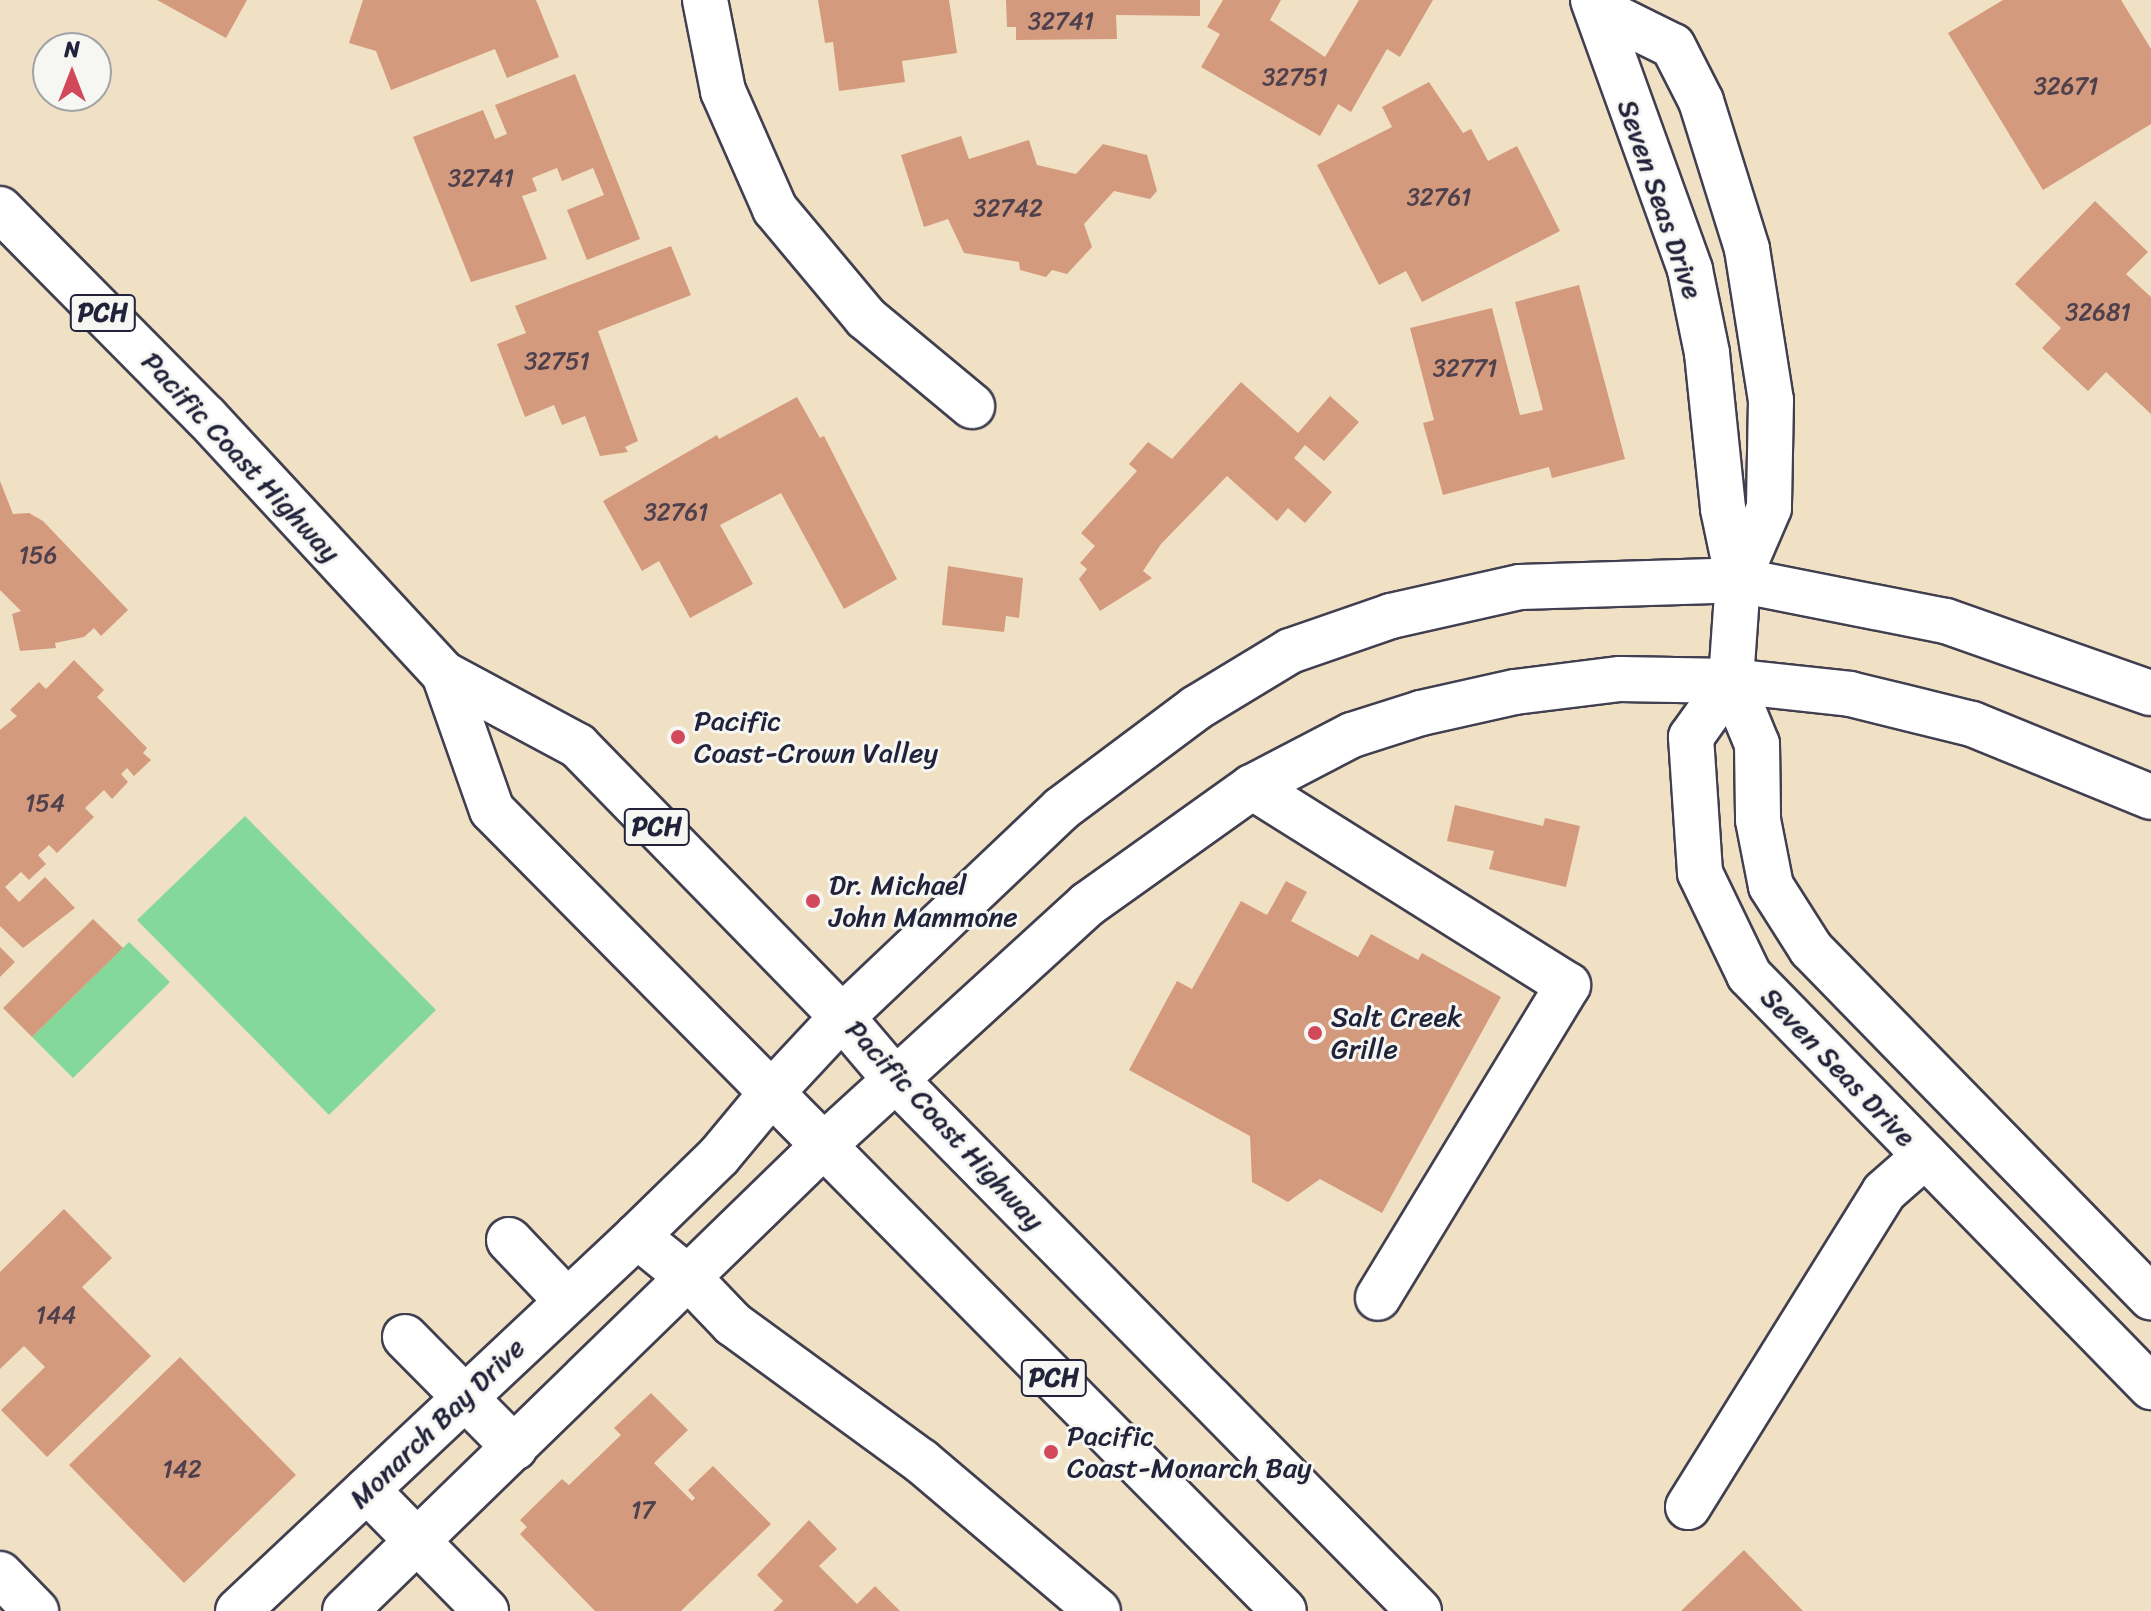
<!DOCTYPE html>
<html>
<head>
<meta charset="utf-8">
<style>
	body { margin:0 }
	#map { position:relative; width:2151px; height:1611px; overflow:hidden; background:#f0e1c5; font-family:Sriracha,sans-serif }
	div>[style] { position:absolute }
	.green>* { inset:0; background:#84d899 }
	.building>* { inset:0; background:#d49a7e }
	.roads { filter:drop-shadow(2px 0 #413f50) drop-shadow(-2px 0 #413f50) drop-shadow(0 2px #413f50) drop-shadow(0 -2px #413f50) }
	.minor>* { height:44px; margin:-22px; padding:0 22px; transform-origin:22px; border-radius:22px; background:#fff }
	.major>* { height:44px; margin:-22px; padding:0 22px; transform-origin:22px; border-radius:22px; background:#fff }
	.highway>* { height:44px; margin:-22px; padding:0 22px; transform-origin:22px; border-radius:22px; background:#fff }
	.dots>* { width:22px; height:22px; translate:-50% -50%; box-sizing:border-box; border:4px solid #f6f6f2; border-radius:50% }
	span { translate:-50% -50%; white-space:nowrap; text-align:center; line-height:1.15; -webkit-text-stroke:6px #f6f6f2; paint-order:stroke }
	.number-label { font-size:24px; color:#4e404c }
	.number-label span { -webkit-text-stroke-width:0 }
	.shield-label span { padding:2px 6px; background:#f6f6f2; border:2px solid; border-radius:6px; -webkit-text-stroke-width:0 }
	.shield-label { font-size:26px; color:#22223b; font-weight:700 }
	.street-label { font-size:28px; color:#22223b }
	.poi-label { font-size:28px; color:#22223b }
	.left { translate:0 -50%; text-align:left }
	.north { position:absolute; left:32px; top:32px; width:80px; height:80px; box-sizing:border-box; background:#f6f6f2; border:2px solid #a1a1a9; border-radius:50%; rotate:0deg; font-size:22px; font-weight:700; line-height:32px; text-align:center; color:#22223b }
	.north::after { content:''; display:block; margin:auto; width:28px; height:36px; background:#d1495b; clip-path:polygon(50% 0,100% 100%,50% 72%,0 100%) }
</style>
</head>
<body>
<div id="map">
	<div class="green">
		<i style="clip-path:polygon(245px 816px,436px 1010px,329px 1115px,137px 920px)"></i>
		<i style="clip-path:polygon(129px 942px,170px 982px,73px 1078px,32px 1037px)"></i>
	</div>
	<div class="building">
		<i style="clip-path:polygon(157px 0,247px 0,226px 38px)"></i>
		<i style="clip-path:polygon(363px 0,536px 0,559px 57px,507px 78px,495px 49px,391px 90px,376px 51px,349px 43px)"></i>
		<i style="clip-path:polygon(818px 0,949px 0,957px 53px,902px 61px,905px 82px,839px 91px,833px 42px,825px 43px)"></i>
		<i style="clip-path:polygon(1006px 0,1200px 0,1200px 16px,1116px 15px,1117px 39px,1016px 40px,1016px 27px,1007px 27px)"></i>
		<i style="clip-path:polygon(1223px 0,1281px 0,1270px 20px,1325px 57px,1359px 0,1433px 0,1400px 57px,1387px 49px,1351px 112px,1338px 104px,1320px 136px,1201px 67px,1220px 34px,1207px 27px)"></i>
		<i style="clip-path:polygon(2003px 0,2121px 0,2151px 49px,2151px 124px,2043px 190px,1948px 33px)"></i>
		<i style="clip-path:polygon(575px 74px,640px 239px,587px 260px,567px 210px,604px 195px,593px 168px,562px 181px,557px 168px,532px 178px,537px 191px,522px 196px,547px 259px,471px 282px,413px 137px,483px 110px,495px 139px,507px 134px,495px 105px)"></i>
		<i style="clip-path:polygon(1429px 82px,1463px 133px,1471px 129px,1488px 161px,1517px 146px,1560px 231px,1422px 302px,1406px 271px,1379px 285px,1317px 165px,1392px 127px,1382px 107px)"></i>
		<i style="clip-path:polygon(961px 136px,969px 159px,1029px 140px,1037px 165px,1076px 174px,1103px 144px,1147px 155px,1157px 191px,1150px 199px,1114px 191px,1084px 224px,1092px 247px,1067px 274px,1052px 270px,1046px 277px,1020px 270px,1019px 262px,964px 253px,948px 219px,924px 227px,901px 155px)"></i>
		<i style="clip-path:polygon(2095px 201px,2148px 252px,2126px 274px,2151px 297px,2151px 414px,2106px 372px,2088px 391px,2042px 348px,2061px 328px,2015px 284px)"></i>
		<i style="clip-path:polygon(671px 246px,691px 295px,598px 331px,638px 441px,625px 447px,628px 452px,600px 456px,585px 416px,562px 425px,554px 405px,525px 417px,497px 344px,526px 333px,515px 306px)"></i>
		<i style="clip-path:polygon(1579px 285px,1625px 459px,1552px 478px,1549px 467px,1443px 495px,1423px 423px,1434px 420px,1410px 328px,1492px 308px,1520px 415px,1543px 410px,1515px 302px)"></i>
		<i style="clip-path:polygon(1241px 382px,1298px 433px,1330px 396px,1359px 422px,1324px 461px,1305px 445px,1294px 458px,1332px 492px,1305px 523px,1288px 508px,1277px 521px,1227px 476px,1161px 544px,1143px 571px,1152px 578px,1100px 611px,1079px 579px,1087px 569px,1080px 563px,1095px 546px,1081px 533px,1137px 471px,1129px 464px,1148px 442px,1172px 459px)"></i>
		<i style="clip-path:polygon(797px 397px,820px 438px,824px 436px,897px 579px,844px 609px,781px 493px,720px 525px,753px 584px,690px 618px,659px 561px,642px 571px,603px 501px,717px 435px,719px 439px)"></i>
		<i style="clip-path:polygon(0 481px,13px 514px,29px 513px,43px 521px,128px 610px,101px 636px,94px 628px,84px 637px,55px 643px,56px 648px,20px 651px,12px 614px,21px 611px,0 590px)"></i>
		<i style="clip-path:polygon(948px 566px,1023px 578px,1019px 618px,1006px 616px,1004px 632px,942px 625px)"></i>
		<i style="clip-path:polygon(74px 660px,104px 690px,97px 697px,147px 748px,143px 753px,151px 760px,134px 776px,127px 768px,121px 774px,128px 782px,112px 799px,104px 790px,85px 808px,94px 817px,57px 853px,49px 845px,38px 855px,46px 864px,29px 880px,21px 872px,5px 887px,19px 902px,45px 877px,75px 908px,23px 948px,0 926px,0 730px,17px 716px,10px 710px,39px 682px,46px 689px)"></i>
		<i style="clip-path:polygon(1455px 805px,1543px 826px,1545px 818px,1580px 826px,1566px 887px,1489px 869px,1494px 851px,1447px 841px)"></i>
		<i style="clip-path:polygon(1286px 881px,1307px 892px,1291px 921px,1358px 957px,1371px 934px,1418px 960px,1422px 953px,1501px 997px,1382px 1213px,1320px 1179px,1288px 1202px,1252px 1182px,1250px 1136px,1129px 1070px,1177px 981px,1192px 989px,1241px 901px,1267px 915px)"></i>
		<i style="clip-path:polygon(93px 919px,123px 948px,32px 1037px,3px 1008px)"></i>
		<i style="clip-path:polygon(0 947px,15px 962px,0 977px)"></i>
		<i style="clip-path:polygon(64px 1209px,112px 1258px,82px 1287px,151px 1356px,47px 1457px,1px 1410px,45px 1367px,24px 1346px,0 1369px,0 1272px)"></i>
		<i style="clip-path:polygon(180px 1357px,296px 1475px,184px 1583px,69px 1465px)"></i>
		<i style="clip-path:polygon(651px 1393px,688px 1430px,654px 1463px,692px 1501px,695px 1498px,688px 1490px,713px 1466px,771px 1524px,681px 1611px,595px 1611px,520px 1534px,527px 1527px,520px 1520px,562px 1479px,569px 1485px,621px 1435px,614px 1428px)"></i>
		<i style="clip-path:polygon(809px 1520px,837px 1549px,819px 1566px,857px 1604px,875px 1586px,900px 1611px,773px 1611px,783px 1601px,757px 1575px)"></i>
		<i style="clip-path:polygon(1744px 1550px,1803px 1611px,1681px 1611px)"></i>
	</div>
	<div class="roads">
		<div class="minor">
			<i style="left:705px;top:0;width:93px;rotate:78.8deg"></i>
			<i style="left:723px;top:91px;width:129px;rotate:66.2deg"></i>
			<i style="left:775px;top:209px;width:142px;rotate:50.1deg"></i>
			<i style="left:866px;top:318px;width:138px;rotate:39.7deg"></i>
			<i style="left:1593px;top:0;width:287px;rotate:70.2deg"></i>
			<i style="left:1690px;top:270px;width:85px;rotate:78.4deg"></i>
			<i style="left:1707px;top:353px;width:157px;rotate:84.1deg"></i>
			<i style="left:1723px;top:509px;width:73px;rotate:78.1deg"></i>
			<i style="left:1738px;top:580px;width:101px;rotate:94deg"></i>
			<i style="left:1731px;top:681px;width:68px;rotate:67.6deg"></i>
			<i style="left:1757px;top:744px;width:76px;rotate:89.2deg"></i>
			<i style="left:1758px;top:820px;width:67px;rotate:78.9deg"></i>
			<i style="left:1771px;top:886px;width:75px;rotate:57.6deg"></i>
			<i style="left:1811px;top:949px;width:487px;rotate:45.7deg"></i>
			<i style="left:1600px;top:10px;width:81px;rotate:26.3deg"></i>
			<i style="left:1673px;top:46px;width:62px;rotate:63deg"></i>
			<i style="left:1701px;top:101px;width:155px;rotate:72.7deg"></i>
			<i style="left:1747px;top:249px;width:153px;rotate:81deg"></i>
			<i style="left:1771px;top:400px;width:108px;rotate:91.1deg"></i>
			<i style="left:1769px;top:508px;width:78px;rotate:113.3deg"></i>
			<i style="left:1731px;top:681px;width:69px;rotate:125.5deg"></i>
			<i style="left:1691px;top:737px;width:136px;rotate:86.2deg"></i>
			<i style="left:1700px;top:873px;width:113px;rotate:64.3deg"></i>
			<i style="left:1749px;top:975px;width:576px;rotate:45.7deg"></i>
			<i style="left:1252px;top:787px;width:373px;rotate:32.1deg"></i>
			<i style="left:1568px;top:985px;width:366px;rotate:121.3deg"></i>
			<i style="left:637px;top:1236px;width:67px;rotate:38.9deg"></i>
			<i style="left:689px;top:1278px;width:64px;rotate:46.3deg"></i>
			<i style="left:733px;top:1324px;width:233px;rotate:36.1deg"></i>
			<i style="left:921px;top:1461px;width:232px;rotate:40.3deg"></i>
			<i style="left:509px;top:1240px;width:83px;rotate:46.5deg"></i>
			<i style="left:405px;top:1337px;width:156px;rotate:45.3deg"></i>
			<i style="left:367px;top:1490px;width:170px;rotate:45.5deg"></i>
			<i style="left:1688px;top:1507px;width:371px;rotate:-58.1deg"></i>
			<i style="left:1884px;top:1192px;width:55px;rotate:-41.3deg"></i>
			<i style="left:0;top:1574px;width:52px;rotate:45.8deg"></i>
			<i style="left:238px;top:1611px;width:548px;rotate:-43.22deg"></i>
			<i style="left:637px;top:1236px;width:115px;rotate:-44.3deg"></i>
			<i style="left:719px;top:1156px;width:86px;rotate:-50.2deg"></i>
			<i style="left:345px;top:1611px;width:668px;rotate:-44.21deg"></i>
		</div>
		<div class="major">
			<i style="left:774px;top:1090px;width:100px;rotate:-47deg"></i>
			<i style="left:842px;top:1017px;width:302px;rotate:-43.5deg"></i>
			<i style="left:1061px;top:809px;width:169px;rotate:-36.8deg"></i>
			<i style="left:1196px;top:708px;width:110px;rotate:-31.2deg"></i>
			<i style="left:1290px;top:651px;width:107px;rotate:-19.1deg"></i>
			<i style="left:1391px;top:616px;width:132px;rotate:-12.7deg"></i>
			<i style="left:1520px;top:587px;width:218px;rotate:-1.8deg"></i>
			<i style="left:1738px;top:580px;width:212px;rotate:11.2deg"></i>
			<i style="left:1946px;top:621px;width:217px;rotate:19.4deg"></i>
			<i style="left:824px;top:1145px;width:357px;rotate:-42.4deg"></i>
			<i style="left:1088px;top:904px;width:201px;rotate:-35.5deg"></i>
			<i style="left:1252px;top:787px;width:113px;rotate:-27.5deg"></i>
			<i style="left:1352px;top:735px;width:72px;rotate:-17.7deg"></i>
			<i style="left:1421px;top:713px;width:96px;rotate:-12.6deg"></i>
			<i style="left:1515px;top:692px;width:106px;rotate:-7.1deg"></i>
			<i style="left:1620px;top:679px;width:111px;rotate:1deg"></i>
			<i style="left:1731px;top:681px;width:120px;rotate:6.2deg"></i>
			<i style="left:1850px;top:694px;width:126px;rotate:13.8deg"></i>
			<i style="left:1972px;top:724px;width:193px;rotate:22.2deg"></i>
		</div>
		<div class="highway">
			<i style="left:0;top:209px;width:293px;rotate:45.3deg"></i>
			<i style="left:206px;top:417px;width:350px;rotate:47.2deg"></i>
			<i style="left:444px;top:674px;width:152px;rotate:28.2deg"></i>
			<i style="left:578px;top:746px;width:378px;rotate:45.7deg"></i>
			<i style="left:842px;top:1017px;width:80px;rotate:49.6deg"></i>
			<i style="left:894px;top:1078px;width:748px;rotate:45.43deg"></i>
			<i style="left:444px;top:674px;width:144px;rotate:70.6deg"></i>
			<i style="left:492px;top:810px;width:1126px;rotate:45.32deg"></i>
		</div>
	</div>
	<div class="dots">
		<i style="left:678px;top:737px;background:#d1495b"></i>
		<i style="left:813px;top:901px;background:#d1495b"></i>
		<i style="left:1315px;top:1033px;background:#d1495b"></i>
		<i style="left:1051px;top:1452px;background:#d1495b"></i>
	</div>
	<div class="number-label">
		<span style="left:1061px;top:22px">32741</span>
		<span style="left:1295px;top:78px">32751</span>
		<span style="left:2066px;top:87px">32671</span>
		<span style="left:481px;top:179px">32741</span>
		<span style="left:1439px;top:198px">32761</span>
		<span style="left:1008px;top:209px">32742</span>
		<span style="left:2098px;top:313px">32681</span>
		<span style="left:557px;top:362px">32751</span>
		<span style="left:1465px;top:369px">32771</span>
		<span style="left:676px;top:513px">32761</span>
		<span style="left:38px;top:556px">156</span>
		<span style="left:45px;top:804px">154</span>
		<span style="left:56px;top:1316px">144</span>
		<span style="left:182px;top:1470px">142</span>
		<span style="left:643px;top:1511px">17</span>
	</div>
	<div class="shield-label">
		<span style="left:103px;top:313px">PCH</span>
		<span style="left:657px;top:827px">PCH</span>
		<span style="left:1054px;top:1378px">PCH</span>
	</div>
	<div class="street-label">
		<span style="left:1660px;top:199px;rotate:71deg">Seven Seas Drive</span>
		<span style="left:241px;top:457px;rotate:47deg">Pacific Coast Highway</span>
		<span style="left:1838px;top:1067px;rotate:46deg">Seven Seas Drive</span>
		<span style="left:945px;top:1125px;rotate:47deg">Pacific Coast Highway</span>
		<span style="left:437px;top:1423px;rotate:-44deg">Monarch Bay Drive</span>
	</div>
	<div class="poi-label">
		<span class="left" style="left:694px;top:737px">Pacific<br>Coast-Crown Valley</span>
		<span class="left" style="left:829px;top:901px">Dr. Michael<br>John Mammone</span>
		<span class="left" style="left:1331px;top:1033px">Salt Creek<br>Grille</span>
		<span class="left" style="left:1067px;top:1452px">Pacific<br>Coast-Monarch Bay</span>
	</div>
	<div class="north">N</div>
</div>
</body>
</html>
